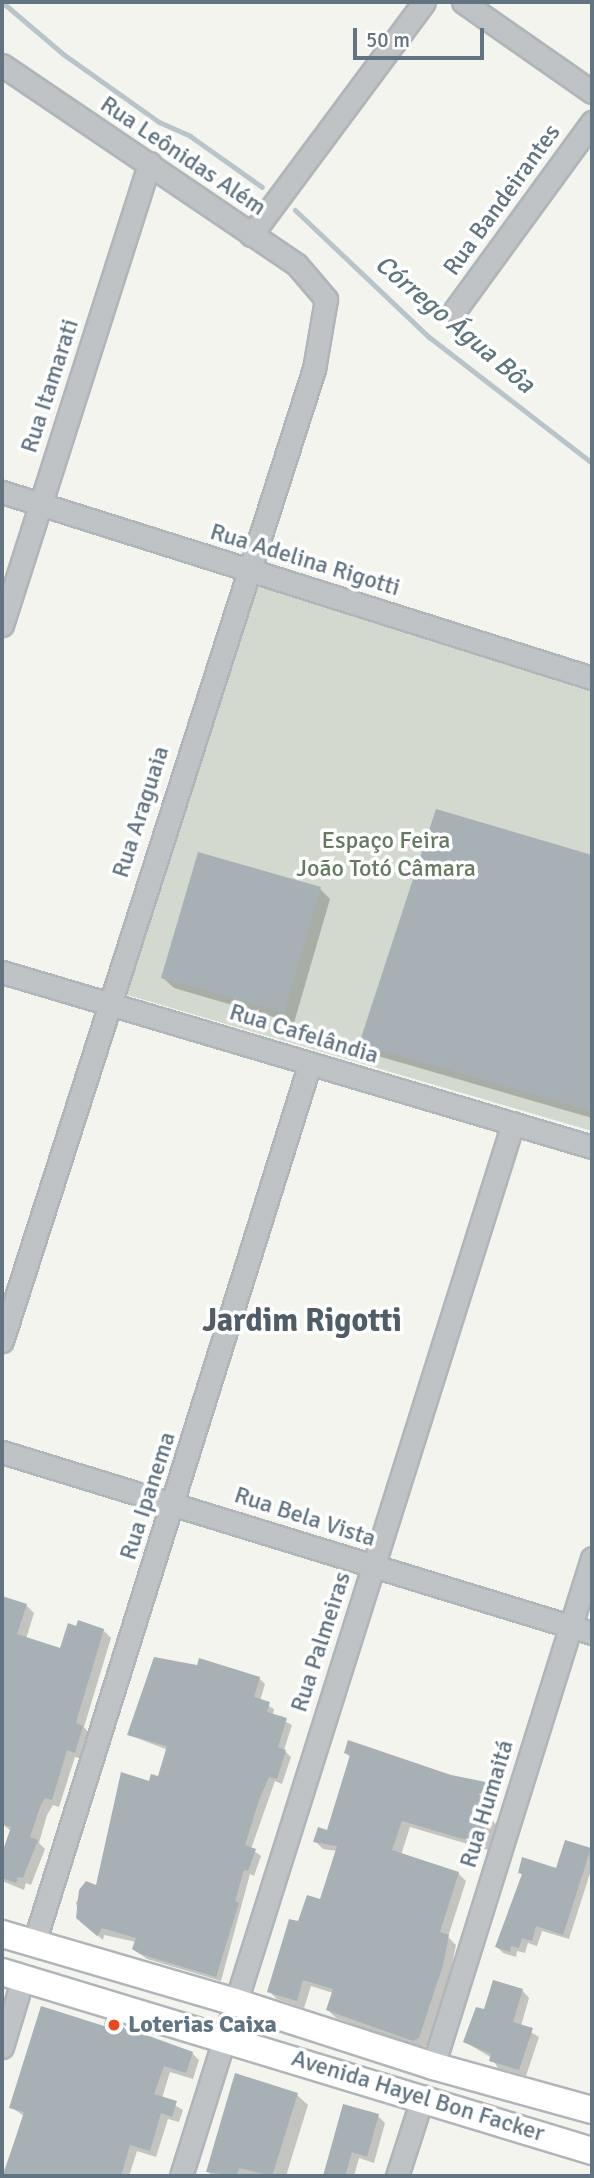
<!DOCTYPE html>
<html>
<head>
<meta charset="utf-8">
<style>
	body { margin:0 }
	#map { position:relative; width:594px; height:2178px; overflow:hidden; background:#f4f4ef; font-family:Signika,sans-serif }
	div>[style] { position:absolute }
	.green>* { inset:0; background:#d3d9cf }
	.shadow>* { inset:0; background:#0003 }
	.stream>* { height:5px; margin:-2.5px; padding:0 2.5px; transform-origin:2.5px; border-radius:2.5px; background:#b8c4ca }
	.building>* { inset:0; background:#a7b0b4 }
	.roads { filter:drop-shadow(2px 0 #b0b5b9) drop-shadow(-2px 0 #b0b5b9) drop-shadow(0 2px #b0b5b9) drop-shadow(0 -2px #b0b5b9) }
	.minor>* { height:21px; margin:-10.5px; padding:0 10.5px; transform-origin:10.5px; border-radius:10.5px; background:#bfc3c6 }
	.major>* { height:26px; margin:-13px; padding:0 13px; transform-origin:13px; border-radius:13px; background:#fff }
	.dots>* { width:19px; height:19px; translate:-50% -50%; box-sizing:border-box; border:4px solid #fff; border-radius:50% }
	span { translate:-50% -50%; white-space:nowrap; text-align:center; line-height:1.15; -webkit-text-stroke:7px #fff; paint-order:stroke }
	.street-label { font-size:24px; color:#627482 }
	.park-label { font-size:24px; color:#667961 }
	.poi-label { font-size:24px; color:#627482; font-weight:700 }
	.left { translate:0 -50%; text-align:left }
	.water-label { font-size:26px; color:#5e777f; font-style:italic }
	.district-label { font-size:32px; color:#505d66; font-weight:700 }
	.frame { position:absolute; inset:0; border:4px solid #627482; pointer-events:none }
	.scale { position:absolute; left:353px; top:28px; width:131px; height:32px; box-sizing:border-box; border:4px solid #627482; border-top:0; padding-left:9px; font-size:21px; line-height:24px; white-space:nowrap; color:#627482; -webkit-text-stroke:5px #fff; paint-order:stroke }
</style>
</head>
<body>
<div id="map">
	<div class="green">
		<i style="clip-path:polygon(254px 582px,592px 692px,592px 1131px,124px 994px)"></i>
	</div>
	<div class="shadow">
		<i style="clip-path:polygon(438px 811px,592px 856px,592px 1118px,371px 1054px,361px 1043px)"></i>
		<i style="clip-path:polygon(320px 889px,330px 899px,294px 1023px,174px 988px,163px 978px)"></i>
		<i style="clip-path:polygon(5px 1599px,26px 1605px,34px 1613px,26px 1639px,61px 1650px,103px 1630px,111px 1638px,84px 1727px,90px 1735px,83px 1759px,75px 1757px,59px 1807px,53px 1805px,47px 1815px,39px 1843px,45px 1849px,31px 1885px,26px 1883px,24px 1890px,2px 1881px,2px 1859px,11px 1831px,2px 1824px)"></i>
		<i style="clip-path:polygon(259px 1678px,265px 1684px,260px 1701px,274px 1709px,273px 1715px,292px 1725px,284px 1750px,291px 1757px,282px 1784px,275px 1781px,251px 1849px,261px 1856px,254px 1876px,250px 1874px,221px 1981px,147px 1959px,134px 1949px,136px 1942px,104px 1935px,103px 1940px,80px 1921px,76px 1903px,86px 1883px,97px 1887px,150px 1783px,159px 1778px,168px 1750px,129px 1735px)"></i>
		<i style="clip-path:polygon(346px 1753px,485px 1783px,493px 1791px,486px 1815px,496px 1824px,488px 1850px,410px 1827px,401px 1855px,458px 1873px,466px 1881px,448px 1937px,456px 1945px,450px 1974px,427px 2046px,421px 2048px,336px 2018px,328px 2010px,333px 1993px,311px 1986px,304px 2008px,277px 1999px,269px 1991px,299px 1924px,321px 1901px,337px 1851px,323px 1849px,315px 1841px,329px 1832px,351px 1758px)"></i>
		<i style="clip-path:polygon(590px 1849px,592px 1867px,569px 1939px,542px 1931px,537px 1946px,528px 1943px,525px 1953px,517px 1951px,516px 1957px,503px 1953px,497px 1947px,523px 1876px,520px 1872px,557px 1870px)"></i>
		<i style="clip-path:polygon(522px 1990px,529px 1998px,521px 2026px,539px 2037px,526px 2076px,498px 2068px,492px 2058px,465px 2042px)"></i>
		<i style="clip-path:polygon(192px 2053px,199px 2060px,193px 2079px,170px 2072px,162px 2098px,183px 2110px,179px 2122px,168px 2119px,156px 2157px,137px 2151px,129px 2176px,2px 2176px,24px 2116px,11px 2107px)"></i>
		<i style="clip-path:polygon(297px 2095px,308px 2105px,286px 2176px,213px 2176px,208px 2172px)"></i>
		<i style="clip-path:polygon(378px 2116px,385px 2123px,374px 2163px,359px 2158px,354px 2176px,318px 2176px,325px 2175px)"></i>
	</div>
	<div class="stream">
		<i style="left:2px;top:2px;width:80px;rotate:40.4deg"></i>
		<i style="left:63px;top:54px;width:118px;rotate:35.3deg"></i>
		<i style="left:159px;top:122px;width:34px;rotate:24deg"></i>
		<i style="left:190px;top:136px;width:88px;rotate:35.3deg"></i>
		<i style="left:295px;top:210px;width:185px;rotate:43.5deg"></i>
		<i style="left:429px;top:337px;width:206px;rotate:37.7deg"></i>
	</div>
	<div class="building">
		<i style="clip-path:polygon(436px 809px,592px 855px,592px 1112px,359px 1044px)"></i>
		<i style="clip-path:polygon(198px 852px,321px 887px,284px 1013px,161px 978px)"></i>
		<i style="clip-path:polygon(2px 1596px,27px 1604px,17px 1634px,60px 1648px,68px 1623px,76px 1626px,78px 1620px,104px 1629px,77px 1719px,76px 1723px,83px 1726px,75px 1753px,67px 1750px,52px 1800px,45px 1798px,40px 1807px,30px 1837px,38px 1840px,23px 1878px,18px 1877px,16px 1883px,2px 1878px,2px 1853px,11px 1827px,2px 1824px)"></i>
		<i style="clip-path:polygon(154px 1657px,197px 1665px,199px 1658px,260px 1677px,254px 1697px,270px 1702px,267px 1712px,287px 1718px,278px 1747px,286px 1750px,277px 1779px,269px 1777px,259px 1800px,245px 1845px,256px 1849px,248px 1871px,244px 1870px,235px 1901px,239px 1903px,216px 1977px,140px 1954px,132px 1949px,136px 1938px,102px 1928px,97px 1936px,76px 1918px,79px 1890px,86px 1881px,96px 1885px,121px 1772px,149px 1781px,151px 1774px,158px 1776px,167px 1746px,127px 1735px)"></i>
		<i style="clip-path:polygon(348px 1740px,451px 1775px,486px 1782px,478px 1811px,489px 1814px,480px 1844px,402px 1821px,392px 1850px,459px 1872px,440px 1932px,449px 1935px,443px 1965px,419px 2038px,413px 2041px,326px 2010px,333px 1989px,303px 1980px,297px 2001px,267px 1992px,289px 1919px,298px 1921px,307px 1895px,320px 1899px,337px 1846px,313px 1842px,318px 1827px,327px 1830px,350px 1755px,344px 1753px)"></i>
		<i style="clip-path:polygon(565px 1840px,591px 1848px,563px 1935px,536px 1926px,532px 1941px,522px 1938px,519px 1948px,511px 1946px,510px 1952px,495px 1947px,522px 1874px,518px 1873px,522px 1857px,556px 1868px)"></i>
		<i style="clip-path:polygon(493px 1980px,523px 1989px,513px 2022px,533px 2028px,519px 2070px,489px 2061px,491px 2054px,463px 2042px,476px 2007px,484px 2009px)"></i>
		<i style="clip-path:polygon(41px 2006px,104px 2026px,105px 2020px,193px 2052px,186px 2073px,164px 2066px,154px 2094px,177px 2101px,172px 2117px,161px 2113px,150px 2151px,130px 2145px,121px 2176px,3px 2176px,24px 2112px,9px 2108px)"></i>
		<i style="clip-path:polygon(235px 2073px,298px 2093px,272px 2176px,239px 2168px,237px 2176px,206px 2172px)"></i>
		<i style="clip-path:polygon(343px 2104px,379px 2114px,367px 2157px,352px 2152px,345px 2176px,323px 2176px)"></i>
	</div>
	<div class="roads">
		<div class="minor">
			<i style="left:463px;top:2px;width:157px;rotate:34.9deg"></i>
			<i style="left:2px;top:65px;width:356px;rotate:34.1deg"></i>
			<i style="left:297px;top:265px;width:45px;rotate:49.5deg"></i>
			<i style="left:326px;top:299px;width:71px;rotate:99.7deg"></i>
			<i style="left:314px;top:369px;width:1021px;rotate:107.8deg"></i>
			<i style="left:251px;top:235px;width:290px;rotate:-53.4deg"></i>
			<i style="left:455px;top:310px;width:233px;rotate:-53.9deg"></i>
			<i style="left:2px;top:492px;width:619px;rotate:17.5deg"></i>
			<i style="left:2px;top:625px;width:485px;rotate:-72.3deg"></i>
			<i style="left:2px;top:972px;width:615px;rotate:16.52deg"></i>
			<i style="left:2px;top:1452px;width:617px;rotate:17.05deg"></i>
			<i style="left:34px;top:1943px;width:922px;rotate:-72.59deg"></i>
			<i style="left:2px;top:2047px;width:72px;rotate:-73.1deg"></i>
			<i style="left:433px;top:2066px;width:532px;rotate:-72.62deg"></i>
			<i style="left:181px;top:2176px;width:1104px;rotate:-72.5deg"></i>
			<i style="left:397px;top:2176px;width:84px;rotate:-72deg"></i>
		</div>
		<div class="major">
			<i style="left:2px;top:1934px;width:243px;rotate:16.3deg"></i>
			<i style="left:235px;top:2002px;width:208px;rotate:17.9deg"></i>
			<i style="left:433px;top:2066px;width:165px;rotate:15.5deg"></i>
			<i style="left:2px;top:1972px;width:617px;rotate:16.88deg"></i>
		</div>
	</div>
	<div class="dots">
		<i style="left:114px;top:2025px;background:#e74b1d"></i>
	</div>
	<div class="street-label">
		<span style="left:183px;top:156px;rotate:34deg">Rua Leônidas Além</span>
		<span style="left:502px;top:200px;rotate:-54deg">Rua Bandeirantes</span>
		<span style="left:50px;top:386px;rotate:-72deg">Rua Itamarati</span>
		<span style="left:305px;top:560px;rotate:17deg">Rua Adelina Rigotti</span>
		<span style="left:141px;top:812px;rotate:-72deg">Rua Araguaia</span>
		<span style="left:304px;top:1034px;rotate:17deg">Rua Cafelândia</span>
		<span style="left:148px;top:1496px;rotate:-72deg">Rua Ipanema</span>
		<span style="left:305px;top:1517px;rotate:18deg">Rua Bela Vista</span>
		<span style="left:321px;top:1642px;rotate:-72deg">Rua Palmeiras</span>
		<span style="left:487px;top:1804px;rotate:-73deg">Rua Humaitá</span>
		<span style="left:418px;top:2096px;rotate:17deg">Avenida Hayel Bon Facker</span>
	</div>
	<div class="park-label">
		<span style="left:386px;top:855px">Espaço Feira<br>João Totó Câmara</span>
	</div>
	<div class="poi-label">
		<span class="left" style="left:128px;top:2025px">Loterias Caixa</span>
	</div>
	<div class="water-label">
		<span style="left:454px;top:325px;rotate:40deg">Córrego Água Bôa</span>
	</div>
	<div class="district-label">
		<span style="left:302px;top:1321px">Jardim Rigotti</span>
	</div>
	<div class="frame"></div>
	<div class="scale">50 m</div>
</div>
</body>
</html>
